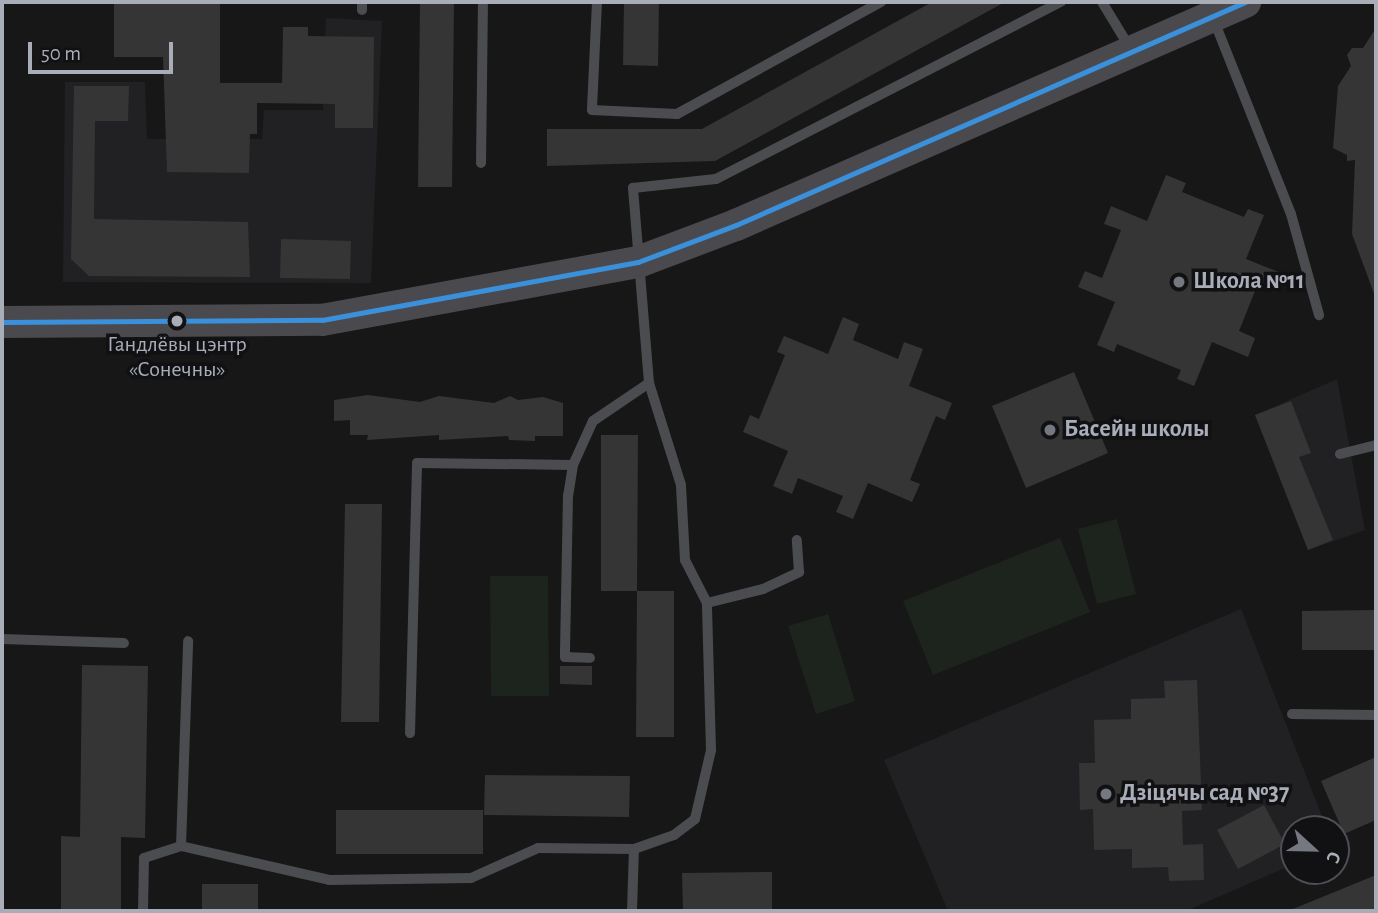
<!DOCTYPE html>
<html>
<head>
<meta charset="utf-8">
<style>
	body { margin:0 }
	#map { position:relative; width:1378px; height:913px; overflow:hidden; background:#171717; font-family:"Alegreya Sans",sans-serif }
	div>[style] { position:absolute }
	.built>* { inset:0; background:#212123 }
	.green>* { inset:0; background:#1d241e }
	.building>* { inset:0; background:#353536 }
	.service>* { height:10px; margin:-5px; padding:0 5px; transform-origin:5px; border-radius:5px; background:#4b4c50 }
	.secondary>* { height:32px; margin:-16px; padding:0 16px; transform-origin:16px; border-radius:16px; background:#4a4a4e }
	.bus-1>* { height:5px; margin:-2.5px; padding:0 2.5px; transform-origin:2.5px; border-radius:2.5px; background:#3a90db }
	.dots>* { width:19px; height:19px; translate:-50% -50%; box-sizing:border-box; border:4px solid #111113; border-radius:50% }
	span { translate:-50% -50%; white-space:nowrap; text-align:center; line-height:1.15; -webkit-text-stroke:7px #111113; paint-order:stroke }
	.bus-label { font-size:22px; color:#a8adb8 }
	.poi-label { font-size:24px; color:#a8adb8; font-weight:700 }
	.left { translate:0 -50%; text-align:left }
	.frame { position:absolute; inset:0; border:4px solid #a8adb8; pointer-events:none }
	.north { position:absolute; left:1280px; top:815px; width:70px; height:70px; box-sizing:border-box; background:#111113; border:2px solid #4d4f55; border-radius:50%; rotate:112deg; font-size:19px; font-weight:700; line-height:28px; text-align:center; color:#a8adb8 }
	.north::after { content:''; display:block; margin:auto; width:24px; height:32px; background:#757880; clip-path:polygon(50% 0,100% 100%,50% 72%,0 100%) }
	.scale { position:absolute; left:28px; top:42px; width:145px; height:32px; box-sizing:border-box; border:4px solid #a8adb8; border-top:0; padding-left:9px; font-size:21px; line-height:24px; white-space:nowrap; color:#a8adb8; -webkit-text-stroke:5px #111113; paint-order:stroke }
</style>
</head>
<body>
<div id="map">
	<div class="built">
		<i style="clip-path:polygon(326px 18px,382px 21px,371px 283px,63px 282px,65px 82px,145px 82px,147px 139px,262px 139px,264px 110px,323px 110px)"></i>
		<i style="clip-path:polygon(1337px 379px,1365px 530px,1308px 550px,1255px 415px)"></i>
		<i style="clip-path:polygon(1241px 609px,1327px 829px,1294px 829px,1294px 864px,1186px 911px,948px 911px,884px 760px)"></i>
	</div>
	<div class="green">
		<i style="clip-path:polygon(1117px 519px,1136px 594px,1097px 604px,1078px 529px)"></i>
		<i style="clip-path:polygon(1060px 538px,1090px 612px,933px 675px,903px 601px)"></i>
		<i style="clip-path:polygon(490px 576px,548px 576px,549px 696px,491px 696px)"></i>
		<i style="clip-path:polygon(828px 614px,855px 701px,816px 714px,788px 626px)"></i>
	</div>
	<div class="building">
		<i style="clip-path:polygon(114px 2px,220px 2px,220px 83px,282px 83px,283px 27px,308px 27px,308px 36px,374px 37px,373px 128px,335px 128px,335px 104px,257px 103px,257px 134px,250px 134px,249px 173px,167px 172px,163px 57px,114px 57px)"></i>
		<i style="clip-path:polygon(420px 2px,454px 2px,452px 187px,418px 187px)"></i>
		<i style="clip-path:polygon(624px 2px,659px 2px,658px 66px,623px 65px)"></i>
		<i style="clip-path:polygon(932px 2px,1005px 2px,715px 161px,547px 166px,547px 129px,702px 129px)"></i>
		<i style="clip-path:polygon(1376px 28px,1376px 299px,1352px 234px,1355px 160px,1347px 161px,1347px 155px,1333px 148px,1338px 86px,1351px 66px,1347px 55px,1352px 48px,1363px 48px)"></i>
		<i style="clip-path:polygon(74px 86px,129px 86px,128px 121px,95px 121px,94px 219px,248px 222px,250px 277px,89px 276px,71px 259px)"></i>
		<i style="clip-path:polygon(1166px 175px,1186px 183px,1182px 192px,1244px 217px,1248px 209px,1264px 215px,1246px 259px,1281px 273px,1274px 292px,1257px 286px,1239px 331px,1255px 338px,1248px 357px,1212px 342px,1194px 386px,1177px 379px,1181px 370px,1117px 344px,1114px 352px,1097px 345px,1115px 302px,1078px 287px,1085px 271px,1102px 278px,1121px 230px,1104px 224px,1111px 206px,1147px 221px)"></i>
		<i style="clip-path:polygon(281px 239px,351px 241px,350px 279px,280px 278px)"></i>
		<i style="clip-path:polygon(843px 317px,859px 324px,853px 340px,898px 359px,904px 342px,923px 349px,909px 386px,952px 403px,945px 420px,936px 416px,910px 480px,920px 484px,912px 502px,868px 483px,853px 519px,836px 512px,843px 496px,798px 478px,792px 494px,773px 486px,788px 451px,743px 432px,750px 415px,759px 419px,785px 355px,777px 352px,784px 336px,828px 354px)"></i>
		<i style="clip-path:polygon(1074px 372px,1108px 453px,1026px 488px,992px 406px)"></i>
		<i style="clip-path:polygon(368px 395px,420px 402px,439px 396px,494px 403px,510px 396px,518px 400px,543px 397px,563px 403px,563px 436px,535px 436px,535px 441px,509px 440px,508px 436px,439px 440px,439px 435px,367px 440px,368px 435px,350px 435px,350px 420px,334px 421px,334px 400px)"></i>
		<i style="clip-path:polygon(1291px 401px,1311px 453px,1299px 457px,1333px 540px,1308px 550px,1255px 415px)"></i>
		<i style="clip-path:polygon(601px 435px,638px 435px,637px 591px,601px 591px)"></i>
		<i style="clip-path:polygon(345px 504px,382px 504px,379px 722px,341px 722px)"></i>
		<i style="clip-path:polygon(637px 591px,674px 591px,674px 737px,636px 737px)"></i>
		<i style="clip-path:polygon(1376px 610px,1376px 650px,1302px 650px,1302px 611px)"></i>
		<i style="clip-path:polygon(82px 665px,148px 666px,145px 838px,121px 837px,121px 911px,61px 911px,61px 836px,80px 837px)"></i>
		<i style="clip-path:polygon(560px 666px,592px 666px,592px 685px,560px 684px)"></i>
		<i style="clip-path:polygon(1197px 680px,1202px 810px,1182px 811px,1183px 845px,1203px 844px,1204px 880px,1169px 881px,1168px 867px,1132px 868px,1132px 849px,1094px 850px,1093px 809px,1080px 810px,1079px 763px,1095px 763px,1094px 720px,1131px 719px,1131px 699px,1165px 698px,1164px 681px)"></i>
		<i style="clip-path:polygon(1376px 757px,1376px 820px,1344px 834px,1321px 781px)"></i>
		<i style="clip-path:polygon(485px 775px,630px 776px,629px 817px,484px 815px)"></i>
		<i style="clip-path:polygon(1264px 805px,1285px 844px,1238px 869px,1217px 830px)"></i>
		<i style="clip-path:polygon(336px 810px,483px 810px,483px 854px,336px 854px)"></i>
		<i style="clip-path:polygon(772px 872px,772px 911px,683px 910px,682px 873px)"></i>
		<i style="clip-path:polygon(1376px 875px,1376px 911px,1288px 911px)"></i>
		<i style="clip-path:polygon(202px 884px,258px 884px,258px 911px,202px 911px)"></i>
	</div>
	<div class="service">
		<i style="left:597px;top:2px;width:108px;rotate:92.7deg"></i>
		<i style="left:592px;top:110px;width:85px;rotate:2.7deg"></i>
		<i style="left:677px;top:114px;width:233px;rotate:-28.8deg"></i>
		<i style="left:1102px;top:2px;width:54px;rotate:58.7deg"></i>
		<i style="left:362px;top:10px;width:8px;rotate:-90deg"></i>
		<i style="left:1213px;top:18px;width:211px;rotate:68.3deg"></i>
		<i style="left:1291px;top:214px;width:105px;rotate:74.5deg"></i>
		<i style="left:481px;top:163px;width:161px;rotate:-89.3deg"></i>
		<i style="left:1340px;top:454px;width:37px;rotate:-14deg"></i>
		<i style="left:573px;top:465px;width:30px;rotate:99deg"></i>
		<i style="left:568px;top:495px;width:162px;rotate:91.1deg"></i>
		<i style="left:565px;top:657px;width:25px;rotate:2deg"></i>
		<i style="left:707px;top:603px;width:58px;rotate:-14deg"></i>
		<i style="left:763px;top:589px;width:40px;rotate:-25deg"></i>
		<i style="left:799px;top:572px;width:32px;rotate:-94deg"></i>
		<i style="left:2px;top:639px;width:122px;rotate:1.9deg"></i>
		<i style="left:1292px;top:714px;width:84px;rotate:0.7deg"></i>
		<i style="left:410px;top:733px;width:270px;rotate:-88.5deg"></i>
		<i style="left:417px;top:463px;width:156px;rotate:0.7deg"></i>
		<i style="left:573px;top:465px;width:48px;rotate:-65.6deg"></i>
		<i style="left:593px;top:421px;width:68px;rotate:-34.2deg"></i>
		<i style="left:181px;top:846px;width:205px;rotate:-88deg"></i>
		<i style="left:143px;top:911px;width:53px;rotate:-88.9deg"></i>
		<i style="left:144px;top:858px;width:39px;rotate:-18deg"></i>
		<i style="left:181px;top:846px;width:152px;rotate:12.9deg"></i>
		<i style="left:329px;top:880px;width:142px;rotate:-0.8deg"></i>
		<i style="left:471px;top:878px;width:73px;rotate:-24.1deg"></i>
		<i style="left:538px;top:848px;width:96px;rotate:0.6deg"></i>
		<i style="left:632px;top:911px;width:62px;rotate:-88.2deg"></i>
		<i style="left:634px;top:849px;width:42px;rotate:-19.3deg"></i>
		<i style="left:674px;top:835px;width:26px;rotate:-37deg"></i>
		<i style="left:695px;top:819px;width:71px;rotate:-76.9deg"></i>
		<i style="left:711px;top:750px;width:147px;rotate:-91.6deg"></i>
		<i style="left:707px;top:603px;width:48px;rotate:-117.1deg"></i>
		<i style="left:685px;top:560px;width:75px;rotate:-93.1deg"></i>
		<i style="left:681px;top:485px;width:107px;rotate:-107.4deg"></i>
		<i style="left:649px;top:383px;width:196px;rotate:-94.7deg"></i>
		<i style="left:633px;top:188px;width:83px;rotate:-6.2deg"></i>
		<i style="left:716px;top:179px;width:388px;rotate:-27.2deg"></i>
	</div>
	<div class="secondary">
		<i style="left:2px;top:322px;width:320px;rotate:-0.4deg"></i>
		<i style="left:322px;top:320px;width:321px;rotate:-10.4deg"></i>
		<i style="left:638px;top:262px;width:105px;rotate:-20.7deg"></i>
		<i style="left:736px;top:225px;width:556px;rotate:-23.66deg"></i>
	</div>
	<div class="bus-1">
		<i style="left:2px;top:322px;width:320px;rotate:-0.4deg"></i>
		<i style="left:322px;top:320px;width:321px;rotate:-10.4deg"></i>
		<i style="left:638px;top:262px;width:105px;rotate:-20.7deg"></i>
		<i style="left:736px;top:225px;width:556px;rotate:-23.66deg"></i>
	</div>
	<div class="dots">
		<i style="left:1179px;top:282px;background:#757880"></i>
		<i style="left:177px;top:321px;background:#a8adb8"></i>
		<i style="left:1050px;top:430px;background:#757880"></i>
		<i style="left:1106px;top:794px;background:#757880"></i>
	</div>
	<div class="bus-label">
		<span style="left:177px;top:357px">Гандлёвы цэнтр<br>«Сонечны»</span>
	</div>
	<div class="poi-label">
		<span class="left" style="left:1193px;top:282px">Школа №11</span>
		<span class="left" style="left:1064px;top:430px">Басейн школы</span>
		<span class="left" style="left:1120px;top:794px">Дзіцячы сад №37</span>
	</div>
	<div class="frame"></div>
	<div class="north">С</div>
	<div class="scale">50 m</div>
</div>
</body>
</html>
